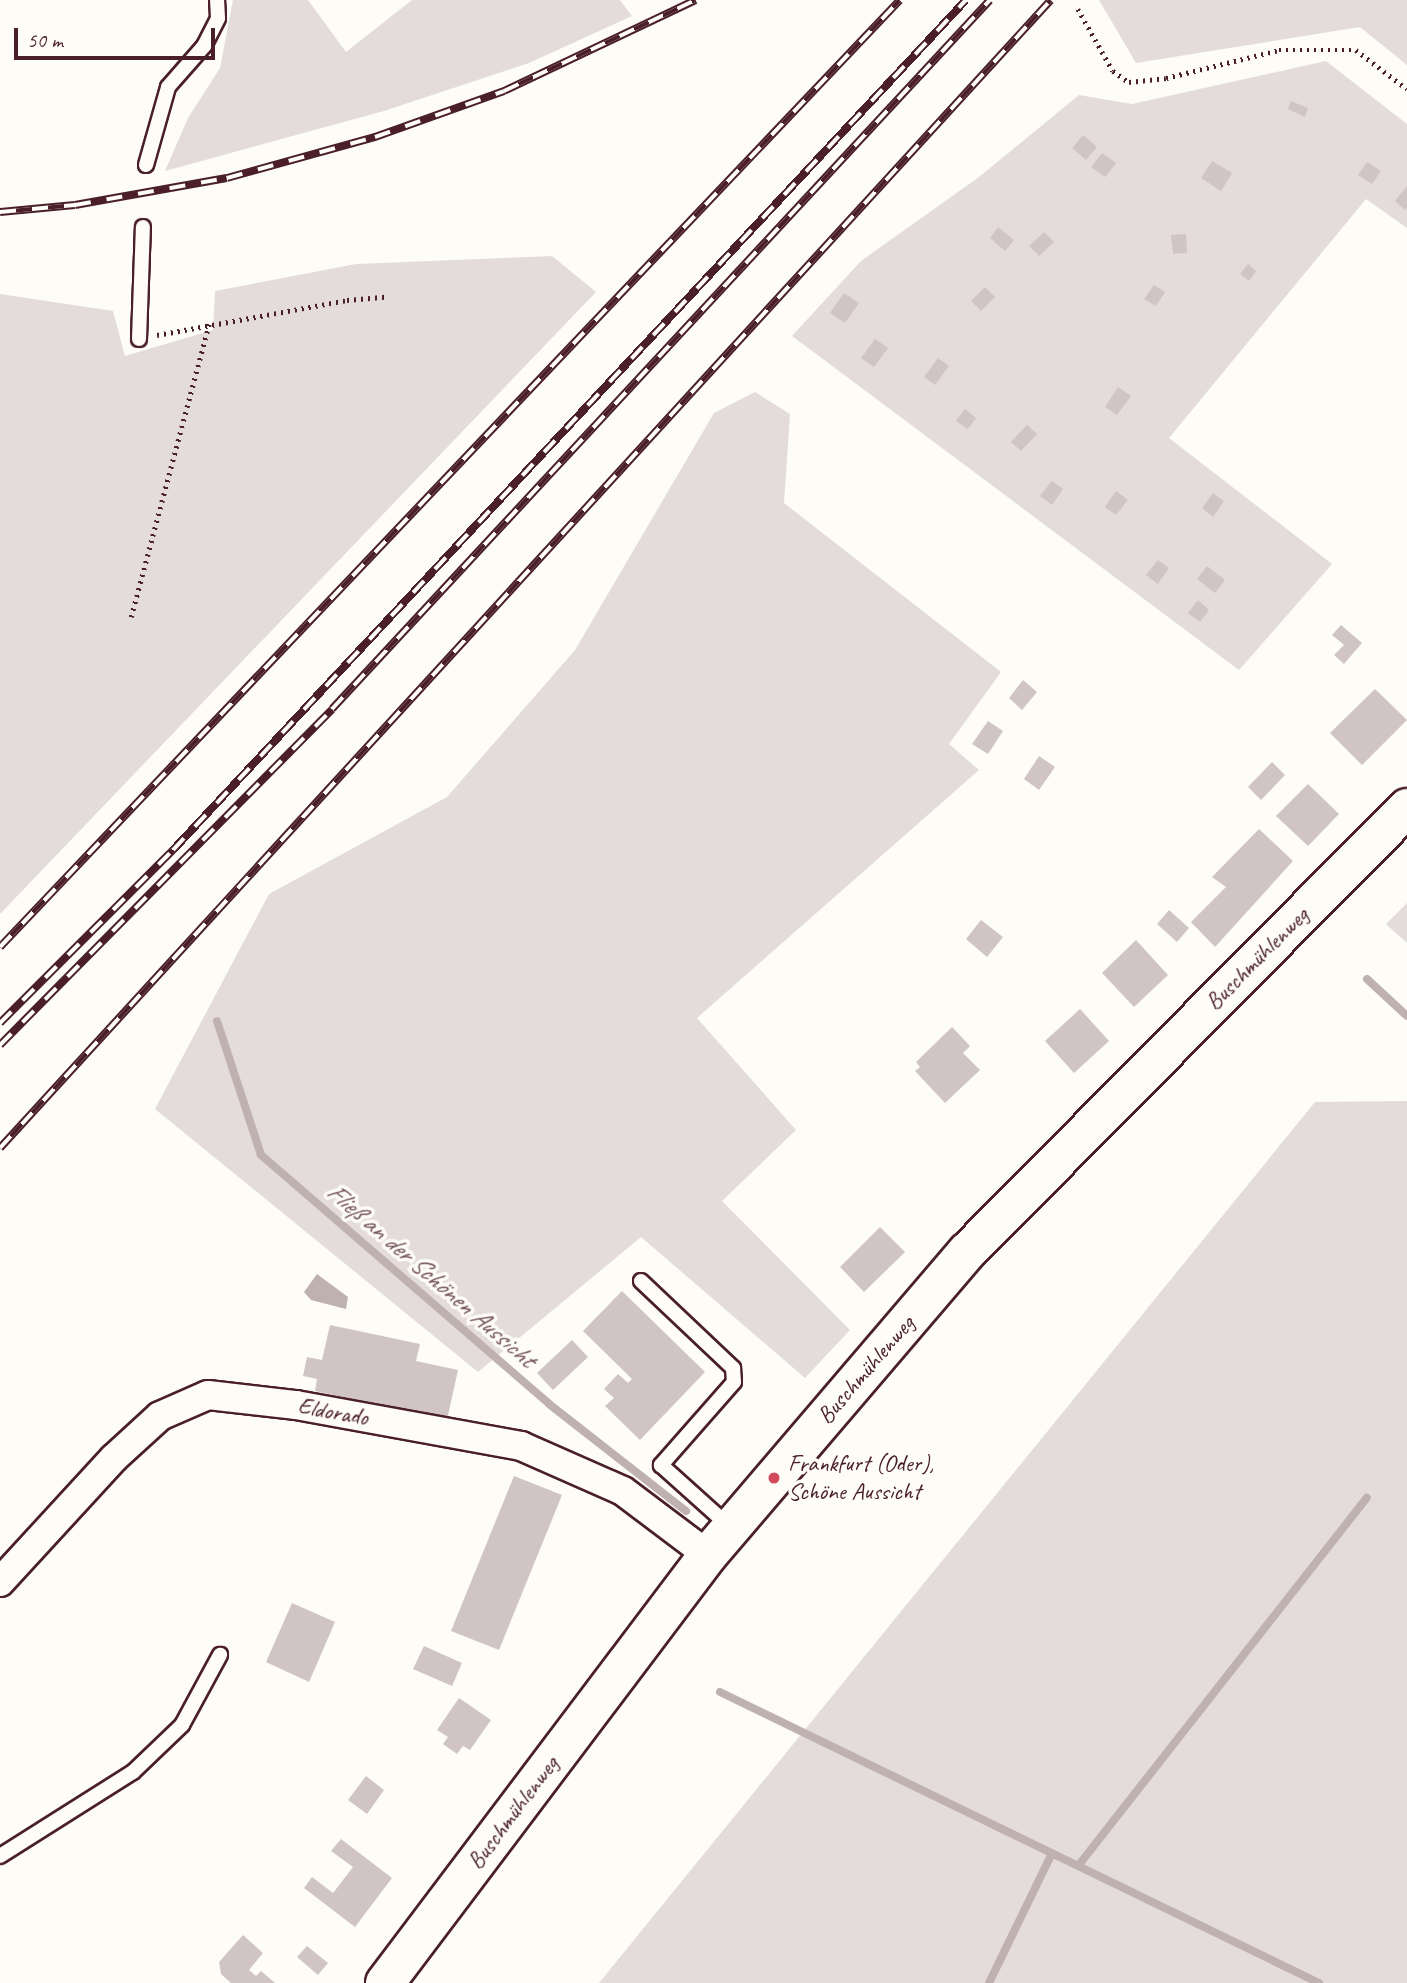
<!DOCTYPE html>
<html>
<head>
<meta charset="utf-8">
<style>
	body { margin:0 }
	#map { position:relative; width:1407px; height:1983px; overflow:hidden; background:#fdfcf7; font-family:Caveat,sans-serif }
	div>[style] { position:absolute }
	.green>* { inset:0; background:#e3dcda }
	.water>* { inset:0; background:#c0b1b1 }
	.stream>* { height:8px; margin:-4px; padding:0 4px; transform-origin:4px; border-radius:4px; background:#c0b1b1 }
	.building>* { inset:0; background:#d0c5c4 }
	.path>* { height:4.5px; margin-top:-2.25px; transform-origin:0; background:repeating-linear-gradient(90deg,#4a1f2b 0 2px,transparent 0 7px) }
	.roads { filter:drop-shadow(2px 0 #4a1f2b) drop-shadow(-2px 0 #4a1f2b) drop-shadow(0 2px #4a1f2b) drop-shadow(0 -2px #4a1f2b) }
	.lane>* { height:14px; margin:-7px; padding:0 7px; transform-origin:7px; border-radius:7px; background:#fdfcf7 }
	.street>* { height:28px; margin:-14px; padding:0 14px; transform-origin:14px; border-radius:14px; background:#fdfcf7 }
	.secondary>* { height:38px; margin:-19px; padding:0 19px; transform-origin:19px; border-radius:19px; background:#fdfcf7 }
	.rail>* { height:8px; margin-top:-4px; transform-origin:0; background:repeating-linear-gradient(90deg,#fdfcf7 0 16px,#4a1f2b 0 32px); box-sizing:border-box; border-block:2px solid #4a1f2b }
	.dots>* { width:19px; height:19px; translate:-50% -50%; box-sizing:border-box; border:4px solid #fdfcf7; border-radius:50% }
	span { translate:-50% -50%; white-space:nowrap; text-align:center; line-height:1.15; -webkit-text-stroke:7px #fdfcf7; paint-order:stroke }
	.street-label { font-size:24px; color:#4a1f2b }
	.poi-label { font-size:24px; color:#4a1f2b }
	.left { translate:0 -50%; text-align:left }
	.water-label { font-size:26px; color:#73525a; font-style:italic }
	.scale { position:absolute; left:14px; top:28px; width:201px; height:32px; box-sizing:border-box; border:4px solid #4a1f2b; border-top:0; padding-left:9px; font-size:21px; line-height:24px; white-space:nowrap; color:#4a1f2b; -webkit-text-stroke:5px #fdfcf7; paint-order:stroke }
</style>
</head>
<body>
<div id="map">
	<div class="green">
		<i style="clip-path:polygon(233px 0,308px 0,346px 52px,412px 0,620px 0,632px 16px,529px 63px,384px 111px,165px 171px,188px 118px,220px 68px)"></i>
		<i style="clip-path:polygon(1099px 0,1407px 0,1407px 65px,1360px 27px,1136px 63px)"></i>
		<i style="clip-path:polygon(1326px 61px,1407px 124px,1407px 228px,1366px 199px,1169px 438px,1332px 564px,1239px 670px,792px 336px,861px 261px,979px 177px,1079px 95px,1132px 104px)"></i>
		<i style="clip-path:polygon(552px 256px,596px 292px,0 914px,0 294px,113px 311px,125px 356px,213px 330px,215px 291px,356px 264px)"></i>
		<i style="clip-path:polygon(755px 392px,790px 414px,784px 503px,1001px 672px,949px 744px,979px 770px,697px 1018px,796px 1130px,722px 1201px,850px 1330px,805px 1378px,641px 1237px,478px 1372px,155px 1109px,269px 894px,447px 797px,575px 650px,714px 413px)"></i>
		<i style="clip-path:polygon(1407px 903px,1407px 943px,1386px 924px)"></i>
		<i style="clip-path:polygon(1407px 1101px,1407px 1983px,599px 1983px,1315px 1102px)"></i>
	</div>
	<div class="water">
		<i style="clip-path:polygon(317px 1274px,348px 1297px,346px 1309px,311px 1300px,304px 1292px)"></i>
	</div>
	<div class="stream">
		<i style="left:1367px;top:979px;width:54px;rotate:42.8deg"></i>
		<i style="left:217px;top:1021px;width:141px;rotate:71.8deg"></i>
		<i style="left:261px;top:1155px;width:381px;rotate:40.8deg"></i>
		<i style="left:549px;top:1404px;width:174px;rotate:38deg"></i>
		<i style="left:720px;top:1692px;width:666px;rotate:25.91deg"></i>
		<i style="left:1078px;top:1866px;width:468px;rotate:-51.9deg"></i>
		<i style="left:989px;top:1983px;width:144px;rotate:-64.1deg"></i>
	</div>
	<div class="building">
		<i style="clip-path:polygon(1291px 101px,1308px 108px,1305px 117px,1288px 109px)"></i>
		<i style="clip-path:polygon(1083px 135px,1097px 147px,1086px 160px,1072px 148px)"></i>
		<i style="clip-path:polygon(1102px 153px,1116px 163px,1105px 177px,1091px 167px)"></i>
		<i style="clip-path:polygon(1212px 161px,1232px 173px,1221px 191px,1201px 178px)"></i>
		<i style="clip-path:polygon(1367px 162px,1381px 171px,1372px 184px,1358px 175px)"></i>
		<i style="clip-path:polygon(1407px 186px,1407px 208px,1405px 210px,1395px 201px)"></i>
		<i style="clip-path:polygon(998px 227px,1014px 240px,1005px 251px,990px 238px)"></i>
		<i style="clip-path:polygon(1044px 232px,1054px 242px,1039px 256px,1029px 246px)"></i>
		<i style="clip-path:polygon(1186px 234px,1187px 253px,1173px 254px,1171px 235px)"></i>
		<i style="clip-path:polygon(1248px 264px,1256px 271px,1249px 281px,1240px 274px)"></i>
		<i style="clip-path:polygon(1154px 285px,1165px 292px,1156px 306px,1144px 299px)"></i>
		<i style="clip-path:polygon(985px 287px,995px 297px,981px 311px,971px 301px)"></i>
		<i style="clip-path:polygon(844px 293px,859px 303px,845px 323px,830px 313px)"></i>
		<i style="clip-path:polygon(875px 339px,888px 348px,874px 367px,861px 358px)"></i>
		<i style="clip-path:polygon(938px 358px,949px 366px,935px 385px,924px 377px)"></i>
		<i style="clip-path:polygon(1118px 387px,1131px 396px,1117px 415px,1105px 407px)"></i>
		<i style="clip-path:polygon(965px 409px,976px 418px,968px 429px,956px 421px)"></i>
		<i style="clip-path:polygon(1027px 425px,1037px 434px,1021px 451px,1011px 442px)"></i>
		<i style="clip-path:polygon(1052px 481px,1063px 489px,1052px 505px,1040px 496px)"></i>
		<i style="clip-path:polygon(1116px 491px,1128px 500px,1116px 515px,1105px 507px)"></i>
		<i style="clip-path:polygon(1213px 493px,1224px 501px,1213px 517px,1202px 508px)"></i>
		<i style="clip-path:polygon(1158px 560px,1169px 568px,1158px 584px,1146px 575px)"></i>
		<i style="clip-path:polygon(1207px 566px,1225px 580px,1215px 593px,1197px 579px)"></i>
		<i style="clip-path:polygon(1198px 600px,1209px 610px,1200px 622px,1188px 613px)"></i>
		<i style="clip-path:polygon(1341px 625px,1362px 643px,1344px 664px,1334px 655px,1344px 645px,1332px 635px)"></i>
		<i style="clip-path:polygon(1023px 680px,1037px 692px,1022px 710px,1009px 698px)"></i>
		<i style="clip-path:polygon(1375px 689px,1407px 720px,1362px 765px,1330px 733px)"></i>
		<i style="clip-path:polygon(988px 721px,1003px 731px,988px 754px,972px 744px)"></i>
		<i style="clip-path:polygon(1039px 756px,1055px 767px,1039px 790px,1024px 779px)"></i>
		<i style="clip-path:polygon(1272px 762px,1285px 775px,1261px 800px,1248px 787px)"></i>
		<i style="clip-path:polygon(1308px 784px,1339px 814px,1308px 846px,1276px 816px)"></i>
		<i style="clip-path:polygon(1259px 829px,1293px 861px,1215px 947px,1191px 922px,1226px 887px,1212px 877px)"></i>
		<i style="clip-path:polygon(1169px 910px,1189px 928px,1177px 942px,1157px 924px)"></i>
		<i style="clip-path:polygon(981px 920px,1003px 937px,987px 957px,966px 939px)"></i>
		<i style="clip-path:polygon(1136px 940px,1168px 975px,1134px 1007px,1102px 973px)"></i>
		<i style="clip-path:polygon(1080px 1009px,1109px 1041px,1074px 1073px,1045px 1041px)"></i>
		<i style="clip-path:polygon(952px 1027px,970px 1046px,963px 1053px,980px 1070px,945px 1103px,915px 1071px,920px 1067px,916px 1062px)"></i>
		<i style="clip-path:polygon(880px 1227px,905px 1252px,864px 1292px,840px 1267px)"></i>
		<i style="clip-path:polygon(622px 1291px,705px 1372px,640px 1440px,605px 1406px,614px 1398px,604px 1389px,618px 1374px,628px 1383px,632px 1379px,583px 1331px)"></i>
		<i style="clip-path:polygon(330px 1325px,420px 1344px,416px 1361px,458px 1370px,447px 1420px,315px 1391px,317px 1379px,303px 1376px,307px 1357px,322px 1360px)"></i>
		<i style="clip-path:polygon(572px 1340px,588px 1357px,553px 1390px,537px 1373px)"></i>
		<i style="clip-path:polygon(514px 1476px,562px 1495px,499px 1650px,451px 1631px)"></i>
		<i style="clip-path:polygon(292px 1603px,335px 1622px,309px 1682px,266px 1662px)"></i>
		<i style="clip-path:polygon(424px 1646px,462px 1663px,452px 1686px,413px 1669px)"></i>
		<i style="clip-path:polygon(459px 1698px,491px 1720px,470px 1750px,463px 1746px,457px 1754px,443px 1744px,448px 1737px,437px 1730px)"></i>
		<i style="clip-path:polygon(366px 1776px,384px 1790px,367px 1814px,348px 1800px)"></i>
		<i style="clip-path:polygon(341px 1839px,392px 1878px,355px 1927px,304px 1888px,312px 1877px,333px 1893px,353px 1867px,331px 1851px)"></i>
		<i style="clip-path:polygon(243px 1935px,263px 1953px,249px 1970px,256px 1976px,261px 1971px,275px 1983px,231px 1983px,221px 1974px,219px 1962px)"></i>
		<i style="clip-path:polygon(307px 1946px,328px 1963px,318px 1975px,297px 1957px)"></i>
	</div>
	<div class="path">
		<i style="left:1078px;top:9px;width:71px;rotate:60.6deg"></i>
		<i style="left:1113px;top:71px;width:19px;rotate:35deg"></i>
		<i style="left:1129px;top:82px;width:37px;rotate:-6deg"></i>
		<i style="left:1166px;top:78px;width:116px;rotate:-13.9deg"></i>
		<i style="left:1279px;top:50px;width:77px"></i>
		<i style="left:1356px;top:50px;width:64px;rotate:37.4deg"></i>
		<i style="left:157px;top:335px;width:193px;rotate:-10.4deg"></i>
		<i style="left:347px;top:300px;width:38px;rotate:-5deg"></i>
		<i style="left:131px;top:617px;width:304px;rotate:-75.1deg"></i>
	</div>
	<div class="roads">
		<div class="lane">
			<i style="left:146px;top:165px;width:81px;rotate:-74.2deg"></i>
			<i style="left:168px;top:87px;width:55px;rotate:-48.7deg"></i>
			<i style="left:204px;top:46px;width:31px;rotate:-63deg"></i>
			<i style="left:218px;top:18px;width:18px;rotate:-93deg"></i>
			<i style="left:139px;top:339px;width:112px;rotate:-88deg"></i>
			<i style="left:641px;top:1281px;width:127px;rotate:43.4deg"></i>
			<i style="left:733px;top:1368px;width:14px;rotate:86deg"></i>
			<i style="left:734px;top:1382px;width:111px;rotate:131.3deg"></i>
			<i style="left:661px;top:1465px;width:93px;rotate:41.9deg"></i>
			<i style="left:0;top:1856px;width:157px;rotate:-32.3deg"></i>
			<i style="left:133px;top:1772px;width:68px;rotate:-43.8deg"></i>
			<i style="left:182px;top:1725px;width:80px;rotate:-61.5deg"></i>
		</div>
		<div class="street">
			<i style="left:0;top:1582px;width:168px;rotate:-47.4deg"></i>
			<i style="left:114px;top:1458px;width:62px;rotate:-42.4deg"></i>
			<i style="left:160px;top:1416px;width:52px;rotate:-23.6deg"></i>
			<i style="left:208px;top:1395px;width:89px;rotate:6.5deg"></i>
			<i style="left:296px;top:1405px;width:229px;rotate:10.3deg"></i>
			<i style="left:521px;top:1446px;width:111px;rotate:23.8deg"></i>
			<i style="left:623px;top:1491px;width:106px;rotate:37deg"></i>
		</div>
		<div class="secondary">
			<i style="left:385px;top:1983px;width:536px;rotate:-52.96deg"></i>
			<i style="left:708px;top:1555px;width:399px;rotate:-49.5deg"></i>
			<i style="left:967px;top:1252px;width:625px;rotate:-45.26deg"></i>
		</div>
	</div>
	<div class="rail">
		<i style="left:0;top:212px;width:75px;rotate:-5.3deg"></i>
		<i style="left:75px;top:205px;width:154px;rotate:-10.1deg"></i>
		<i style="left:227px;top:178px;width:154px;rotate:-15.5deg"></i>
		<i style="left:375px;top:137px;width:137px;rotate:-19.6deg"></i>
		<i style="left:504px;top:91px;width:212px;rotate:-25.4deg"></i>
		<i style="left:0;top:947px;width:1306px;rotate:-46.46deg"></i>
		<i style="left:0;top:1023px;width:245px;rotate:-45deg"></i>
		<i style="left:173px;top:850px;width:1162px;rotate:-46.99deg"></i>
		<i style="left:0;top:1045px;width:472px;rotate:-45.3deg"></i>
		<i style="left:332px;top:709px;width:967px;rotate:-47.14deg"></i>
		<i style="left:0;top:1148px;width:1556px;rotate:-47.53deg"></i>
	</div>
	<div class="dots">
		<i style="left:774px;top:1478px;background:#d1495b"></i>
	</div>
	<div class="street-label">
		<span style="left:1257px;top:959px;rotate:-45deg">Buschmühlenweg</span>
		<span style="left:866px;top:1370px;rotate:-49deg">Buschmühlenweg</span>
		<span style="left:333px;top:1412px;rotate:10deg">Eldorado</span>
		<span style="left:513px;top:1813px;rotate:-53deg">Buschmühlenweg</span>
	</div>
	<div class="poi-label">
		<span class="left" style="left:788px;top:1478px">Frankfurt (Oder),<br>Schöne Aussicht</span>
	</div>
	<div class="water-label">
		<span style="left:431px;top:1275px;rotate:41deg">Fließ an der Schönen Aussicht</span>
	</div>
	<div class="scale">50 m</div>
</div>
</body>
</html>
